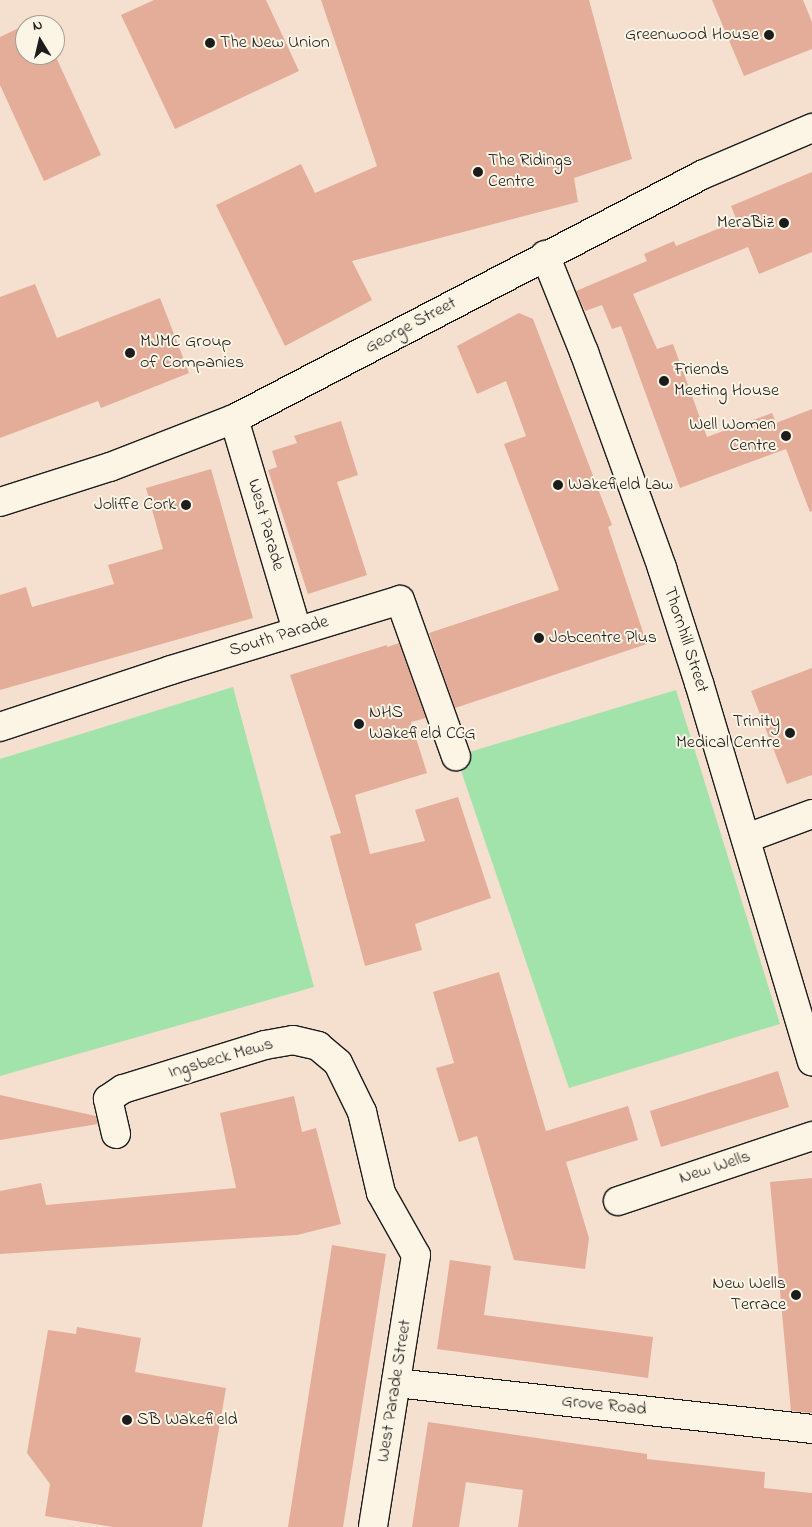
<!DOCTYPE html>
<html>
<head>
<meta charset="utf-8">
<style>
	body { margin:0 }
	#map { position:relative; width:812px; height:1527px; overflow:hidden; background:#f5dfce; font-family:"Indie Flower",sans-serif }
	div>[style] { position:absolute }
	.green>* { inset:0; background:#a2e3ac }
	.building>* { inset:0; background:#e4ad9a }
	.roads { filter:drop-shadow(1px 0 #1c1c1c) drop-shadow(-1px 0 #1c1c1c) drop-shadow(0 1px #1c1c1c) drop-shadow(0 -1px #1c1c1c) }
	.minor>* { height:28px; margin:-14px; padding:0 14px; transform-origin:14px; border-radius:14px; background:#fcf5e5 }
	.tertiary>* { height:28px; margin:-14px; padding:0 14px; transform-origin:14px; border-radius:14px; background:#fcf5e5 }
	.dots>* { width:14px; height:14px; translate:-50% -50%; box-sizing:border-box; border:2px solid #fcf5e5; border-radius:50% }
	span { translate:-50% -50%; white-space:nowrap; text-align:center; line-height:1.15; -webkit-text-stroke:4px #fcf5e5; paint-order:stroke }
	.poi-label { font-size:18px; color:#1c1c1c }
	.right { translate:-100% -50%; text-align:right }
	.left { translate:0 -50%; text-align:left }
	.street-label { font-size:18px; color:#1c1c1c }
	.north { position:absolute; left:15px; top:15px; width:50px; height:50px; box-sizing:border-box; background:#fcf5e5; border:1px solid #a29e95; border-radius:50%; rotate:351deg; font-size:14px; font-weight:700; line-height:20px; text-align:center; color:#1c1c1c }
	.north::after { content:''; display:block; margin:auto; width:18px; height:22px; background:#1c1c1c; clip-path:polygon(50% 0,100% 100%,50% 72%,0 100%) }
</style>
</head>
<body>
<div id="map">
	<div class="green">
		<i style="clip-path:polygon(233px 687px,314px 987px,0 1076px,0 759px)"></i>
		<i style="clip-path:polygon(676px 690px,780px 1024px,569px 1088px,456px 756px)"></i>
	</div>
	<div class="building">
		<i style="clip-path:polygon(154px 0,266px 0,299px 71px,175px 129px,121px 15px)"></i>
		<i style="clip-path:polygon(321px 0,589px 0,632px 159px,574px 178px,578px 202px,352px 261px,372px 300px,285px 346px,216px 205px,301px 164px,315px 193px,377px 166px)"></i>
		<i style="clip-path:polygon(712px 0,803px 0,812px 22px,812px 49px,744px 76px)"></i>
		<i style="clip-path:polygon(25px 25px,25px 55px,55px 55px,101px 155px,44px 181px,0 85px,0 37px)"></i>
		<i style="clip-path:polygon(812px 172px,812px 252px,759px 274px,748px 247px,633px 294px,657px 349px,673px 344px,707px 437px,772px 413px,776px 423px,812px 409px,812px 511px,810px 512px,786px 449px,680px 488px,621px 326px,612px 329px,602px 305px,585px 311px,576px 291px,647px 261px,644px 254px,674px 241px,676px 246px,737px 221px,731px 206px)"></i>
		<i style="clip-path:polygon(35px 284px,57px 338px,160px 298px,189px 373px,101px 408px,98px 401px,0 438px,0 297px)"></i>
		<i style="clip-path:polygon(519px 313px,533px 319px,612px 525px,608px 527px,647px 644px,455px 708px,429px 633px,559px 590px,504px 444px,526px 436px,506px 381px,477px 394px,457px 346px)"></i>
		<i style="clip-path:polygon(341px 421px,358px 475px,337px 482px,367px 575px,308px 594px,268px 470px,277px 467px,272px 451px,297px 443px,294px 436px)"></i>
		<i style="clip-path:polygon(211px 469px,253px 618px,0 690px,0 595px,26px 587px,32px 607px,114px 584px,108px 565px,163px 549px,146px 488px)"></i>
		<i style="clip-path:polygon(399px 643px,426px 718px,411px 722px,427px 773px,355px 795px,370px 854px,425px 841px,415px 810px,458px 797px,491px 898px,415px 924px,422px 950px,365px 966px,330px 836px,341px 833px,290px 675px,387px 645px,387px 647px)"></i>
		<i style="clip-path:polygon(812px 668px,812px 775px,787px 784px,751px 691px)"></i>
		<i style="clip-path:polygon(499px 972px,546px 1131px,628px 1106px,638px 1140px,566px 1162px,589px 1238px,585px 1269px,514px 1260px,477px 1136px,459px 1142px,436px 1068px,454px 1063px,433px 992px)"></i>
		<i style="clip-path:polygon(778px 1071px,789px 1107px,661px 1147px,650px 1111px)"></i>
		<i style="clip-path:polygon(0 1095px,96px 1116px,98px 1124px,0 1140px)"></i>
		<i style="clip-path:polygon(294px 1096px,302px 1132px,316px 1128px,341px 1224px,297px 1235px,0 1254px,0 1191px,41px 1183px,46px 1205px,236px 1188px,220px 1113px)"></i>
		<i style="clip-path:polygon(812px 1178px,812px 1413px,791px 1411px,770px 1182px)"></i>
		<i style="clip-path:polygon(332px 1245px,386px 1254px,343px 1527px,288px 1527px)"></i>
		<i style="clip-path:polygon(450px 1260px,491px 1266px,484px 1315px,653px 1337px,648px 1378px,437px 1349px)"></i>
		<i style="clip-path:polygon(77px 1327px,141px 1338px,135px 1372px,226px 1388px,202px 1527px,113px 1527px,45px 1516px,50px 1484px,27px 1453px,48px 1330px,76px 1334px)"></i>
		<i style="clip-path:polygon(428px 1422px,647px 1454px,647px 1459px,765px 1472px,764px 1488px,812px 1493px,812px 1527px,518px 1527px,523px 1490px,466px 1482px,459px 1527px,412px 1527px)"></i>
	</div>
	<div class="roads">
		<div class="minor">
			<i style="left:545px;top:255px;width:105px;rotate:68.1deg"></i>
			<i style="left:584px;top:352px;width:230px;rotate:70.1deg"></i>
			<i style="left:662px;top:568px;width:121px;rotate:72.2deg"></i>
			<i style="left:699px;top:683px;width:395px;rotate:73.4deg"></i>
			<i style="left:234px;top:419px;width:221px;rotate:73.4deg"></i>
			<i style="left:0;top:727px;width:180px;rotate:-18.4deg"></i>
			<i style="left:171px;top:670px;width:239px;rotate:-17deg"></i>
			<i style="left:400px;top:600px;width:166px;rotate:70.3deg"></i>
			<i style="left:747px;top:838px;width:69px;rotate:-20.3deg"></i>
			<i style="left:116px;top:1134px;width:36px;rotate:-103deg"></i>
			<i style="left:108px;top:1099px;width:18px;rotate:-34deg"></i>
			<i style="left:123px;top:1089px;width:149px;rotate:-17.2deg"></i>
			<i style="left:265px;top:1045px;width:28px;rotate:-10deg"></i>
			<i style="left:293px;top:1040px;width:26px;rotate:13deg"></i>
			<i style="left:318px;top:1046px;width:26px;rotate:40deg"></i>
			<i style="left:338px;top:1063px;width:55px;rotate:63.9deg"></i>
			<i style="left:362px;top:1112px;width:83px;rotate:76.8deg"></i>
			<i style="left:381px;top:1193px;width:71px;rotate:60.6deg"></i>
			<i style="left:416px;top:1255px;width:275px;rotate:99deg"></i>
			<i style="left:618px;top:1201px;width:205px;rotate:-18.5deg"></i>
			<i style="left:396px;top:1383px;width:419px;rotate:6.3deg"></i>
		</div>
		<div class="tertiary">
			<i style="left:0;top:502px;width:115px;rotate:-17.7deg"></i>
			<i style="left:110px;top:467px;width:133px;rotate:-21.2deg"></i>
			<i style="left:234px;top:419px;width:528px;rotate:-27.54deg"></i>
			<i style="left:702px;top:175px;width:120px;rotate:-23.1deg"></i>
		</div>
	</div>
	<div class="dots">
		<i style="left:769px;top:35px;background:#1c1c1c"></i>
		<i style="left:210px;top:43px;background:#1c1c1c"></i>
		<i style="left:478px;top:172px;background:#1c1c1c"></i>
		<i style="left:784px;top:223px;background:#1c1c1c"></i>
		<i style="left:130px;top:353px;background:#1c1c1c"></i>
		<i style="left:664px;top:381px;background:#1c1c1c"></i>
		<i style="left:786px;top:436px;background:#1c1c1c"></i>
		<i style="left:558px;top:485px;background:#1c1c1c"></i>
		<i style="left:186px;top:505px;background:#1c1c1c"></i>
		<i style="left:539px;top:638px;background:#1c1c1c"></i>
		<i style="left:359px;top:724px;background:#1c1c1c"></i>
		<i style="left:790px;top:733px;background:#1c1c1c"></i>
		<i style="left:796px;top:1295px;background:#1c1c1c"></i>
		<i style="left:127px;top:1420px;background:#1c1c1c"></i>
	</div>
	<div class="poi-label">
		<span class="right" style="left:759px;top:35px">Greenwood House</span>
		<span class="left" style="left:220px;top:43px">The New Union</span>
		<span class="left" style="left:488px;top:172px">The Ridings<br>Centre</span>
		<span class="right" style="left:774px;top:223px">MeraBiz</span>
		<span class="left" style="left:140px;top:353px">MJMC Group<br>of Companies</span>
		<span class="left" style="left:674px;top:381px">Friends<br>Meeting House</span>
		<span class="right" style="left:776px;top:436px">Well Women<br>Centre</span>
		<span class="left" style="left:568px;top:485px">Wakefield Law</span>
		<span class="right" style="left:176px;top:505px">Joliffe Cork</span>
		<span class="left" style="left:549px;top:638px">Jobcentre Plus</span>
		<span class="left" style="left:369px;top:724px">NHS<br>Wakefield CCG</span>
		<span class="right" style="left:780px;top:733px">Trinity<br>Medical Centre</span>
		<span class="right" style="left:786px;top:1295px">New Wells<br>Terrace</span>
		<span class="left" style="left:137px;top:1420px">SB Wakefield</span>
	</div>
	<div class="street-label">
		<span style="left:411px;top:326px;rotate:-28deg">George Street</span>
		<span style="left:265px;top:525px;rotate:74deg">West Parade</span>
		<span style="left:279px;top:637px;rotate:-17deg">South Parade</span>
		<span style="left:685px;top:640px;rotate:72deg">Thornhill Street</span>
		<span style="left:221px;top:1059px;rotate:-16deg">Ingsbeck Mews</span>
		<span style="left:715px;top:1168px;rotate:-18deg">New Wells</span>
		<span style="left:395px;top:1391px;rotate:-81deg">West Parade Street</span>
		<span style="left:604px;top:1406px;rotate:6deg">Grove Road</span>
	</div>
	<div class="north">N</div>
</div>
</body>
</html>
